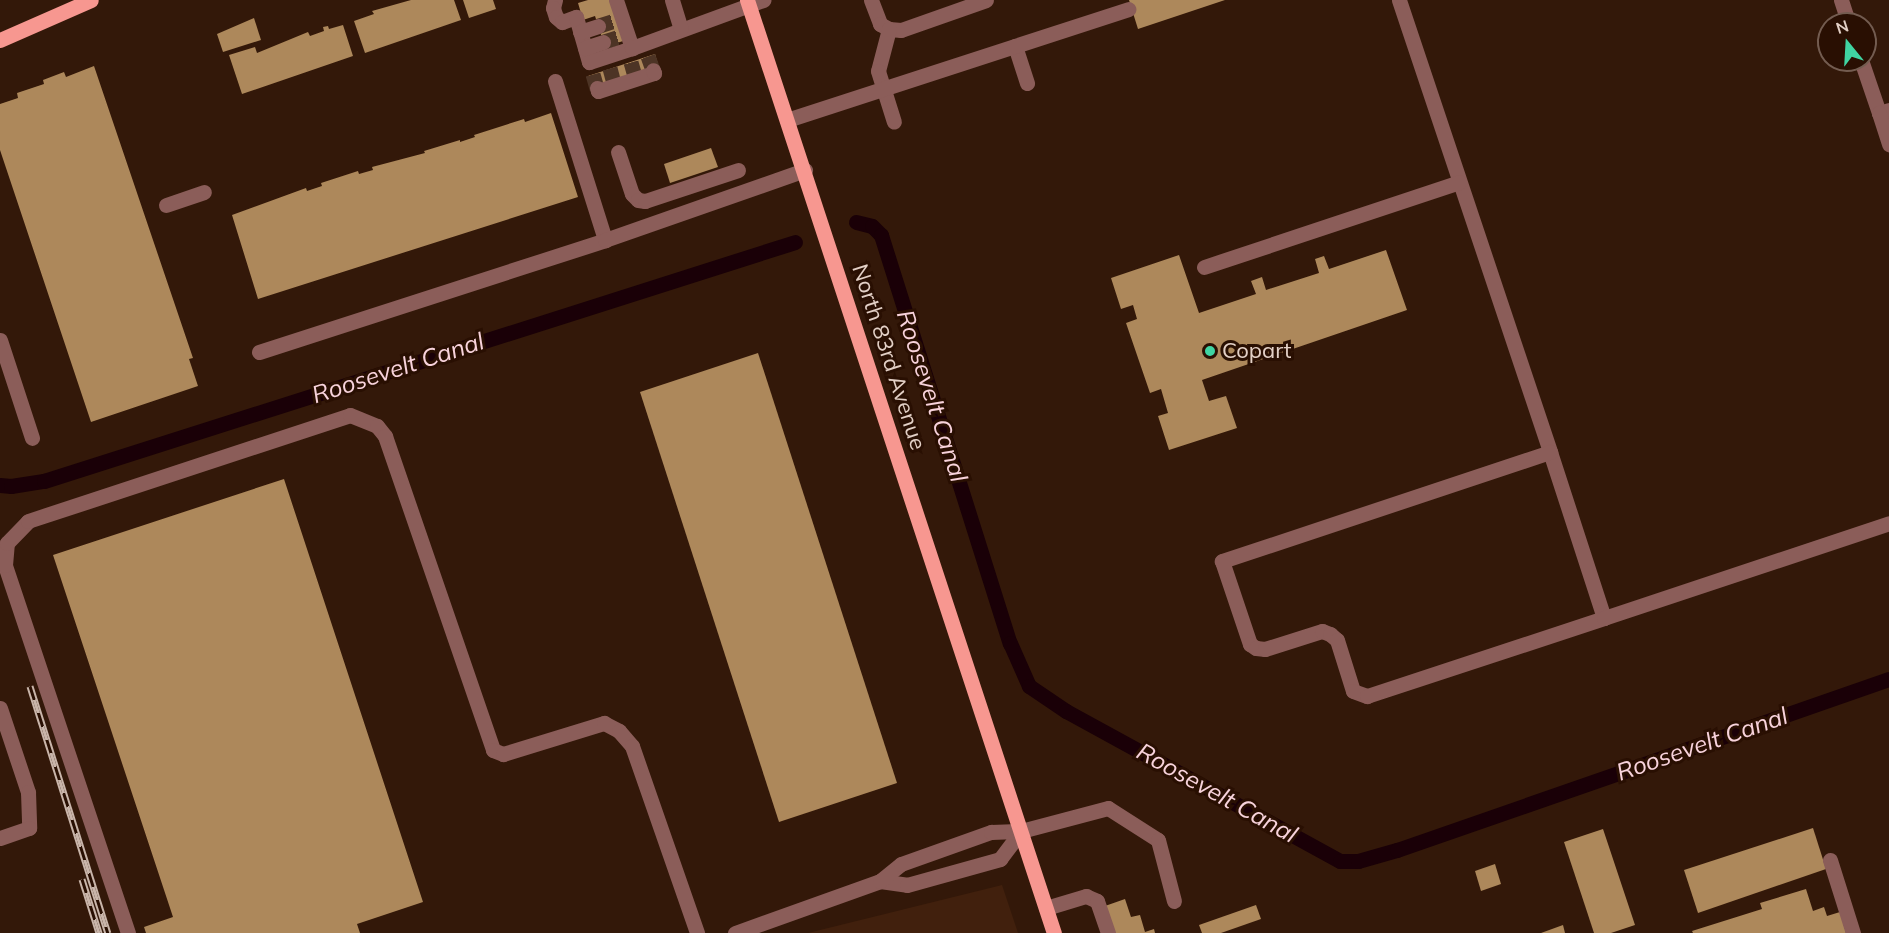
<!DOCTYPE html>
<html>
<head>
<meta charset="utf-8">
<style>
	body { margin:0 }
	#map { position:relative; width:1889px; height:933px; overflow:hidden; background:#331809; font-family:Mulish,sans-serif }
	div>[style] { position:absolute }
	.built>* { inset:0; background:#41200d }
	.canal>* { height:15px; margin:-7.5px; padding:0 7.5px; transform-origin:7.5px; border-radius:7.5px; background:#1a0007 }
	.building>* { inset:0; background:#ad885b }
	.minor-tunnel>* { height:15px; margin-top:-7.5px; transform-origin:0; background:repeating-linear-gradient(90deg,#4d3425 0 15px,transparent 0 23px) }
	.minor>* { height:15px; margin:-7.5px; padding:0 7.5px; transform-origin:7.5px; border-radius:7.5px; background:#8b5d59 }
	.major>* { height:15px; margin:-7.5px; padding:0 7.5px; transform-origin:7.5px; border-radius:7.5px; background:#f79790 }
	.rail>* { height:7px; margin-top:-3.5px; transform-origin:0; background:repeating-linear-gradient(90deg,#290f02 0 14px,#c9b5aa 0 28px); box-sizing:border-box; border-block:2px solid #c9b5aa }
	.dots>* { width:16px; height:16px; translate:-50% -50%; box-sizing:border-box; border:3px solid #290f02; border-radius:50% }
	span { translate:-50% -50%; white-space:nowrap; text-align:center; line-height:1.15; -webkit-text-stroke:6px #290f02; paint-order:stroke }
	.poi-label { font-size:22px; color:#e3d0c6 }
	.left { translate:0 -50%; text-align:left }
	.street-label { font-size:22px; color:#e3d0c6 }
	.water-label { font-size:24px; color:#f8d3dc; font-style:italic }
	.north { position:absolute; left:1817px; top:12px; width:60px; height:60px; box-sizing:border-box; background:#290f02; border:2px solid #735c50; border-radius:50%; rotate:342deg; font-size:16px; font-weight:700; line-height:24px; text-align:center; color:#e3d0c6 }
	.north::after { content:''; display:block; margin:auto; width:21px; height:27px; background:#40d4a2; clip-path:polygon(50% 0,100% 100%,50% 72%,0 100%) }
</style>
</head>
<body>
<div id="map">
	<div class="built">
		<i style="clip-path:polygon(1002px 885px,1018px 933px,808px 933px)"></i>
	</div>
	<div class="canal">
		<i style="left:856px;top:222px;width:16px;rotate:14deg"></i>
		<i style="left:872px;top:226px;width:13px;rotate:45deg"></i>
		<i style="left:881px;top:235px;width:428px;rotate:72.5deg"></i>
		<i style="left:1010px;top:643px;width:47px;rotate:66.2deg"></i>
		<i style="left:1029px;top:686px;width:45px;rotate:34deg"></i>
		<i style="left:1066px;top:711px;width:312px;rotate:28.7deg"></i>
		<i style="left:1340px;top:861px;width:18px"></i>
		<i style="left:1358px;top:861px;width:41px;rotate:-15.8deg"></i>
		<i style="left:1397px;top:850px;width:521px;rotate:-19.17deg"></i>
		<i style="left:0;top:485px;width:11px;rotate:5deg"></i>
		<i style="left:11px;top:486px;width:33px;rotate:-9deg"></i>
		<i style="left:44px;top:481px;width:788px;rotate:-17.65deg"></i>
	</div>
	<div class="building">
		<i style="clip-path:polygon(411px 0,454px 0,461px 20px,365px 53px,354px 21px,374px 14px,372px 11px)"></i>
		<i style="clip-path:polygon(463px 0,493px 0,496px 9px,469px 18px)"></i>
		<i style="clip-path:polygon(588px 0,610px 0,623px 41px,605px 47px,595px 16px,583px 20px,578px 3px)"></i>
		<i style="clip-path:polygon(1129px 0,1225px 0,1138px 29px)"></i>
		<i style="clip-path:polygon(254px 18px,261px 40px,223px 52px,217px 34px)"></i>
		<i style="clip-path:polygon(343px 25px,353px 56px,242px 94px,229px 55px,255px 47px,257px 53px,308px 32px,310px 36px,324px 31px,323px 27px,328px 26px,329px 29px)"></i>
		<i style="clip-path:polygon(655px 54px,659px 68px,592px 90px,588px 76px)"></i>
		<i style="clip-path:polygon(94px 66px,193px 358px,189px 359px,198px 386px,91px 422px,0 150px,0 104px,18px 98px,17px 93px,44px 84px,43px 80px,64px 72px,66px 77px)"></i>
		<i style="clip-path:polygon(551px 113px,578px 197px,258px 299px,232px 215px,306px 188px,307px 191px,322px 186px,321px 183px,358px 171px,359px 174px,373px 170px,372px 167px,425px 153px,424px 151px,460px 140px,460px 142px,475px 137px,474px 135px,524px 119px,525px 122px)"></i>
		<i style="clip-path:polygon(711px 148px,718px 167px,670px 183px,664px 164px)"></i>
		<i style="clip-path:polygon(1386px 250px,1407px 310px,1202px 380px,1209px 401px,1226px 396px,1237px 428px,1169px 450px,1158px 416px,1168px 413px,1161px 389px,1150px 393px,1126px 323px,1137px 319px,1133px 305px,1121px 309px,1111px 278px,1179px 255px,1199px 313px,1256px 294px,1251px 281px,1262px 277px,1266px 290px,1319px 273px,1315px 259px,1324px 256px,1329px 269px)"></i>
		<i style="clip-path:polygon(758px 353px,897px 783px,779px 822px,640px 392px)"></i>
		<i style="clip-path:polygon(284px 479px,423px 902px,357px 924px,360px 933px,146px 933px,144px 927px,173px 917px,53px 555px)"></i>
		<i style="clip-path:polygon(1813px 828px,1826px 869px,1698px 913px,1684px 870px)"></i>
		<i style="clip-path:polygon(1603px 829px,1635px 925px,1611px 933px,1594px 933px,1564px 842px)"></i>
		<i style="clip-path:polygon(1495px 864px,1501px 884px,1481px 891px,1475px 871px)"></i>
		<i style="clip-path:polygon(1806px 889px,1813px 911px,1824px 907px,1827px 916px,1840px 912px,1846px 933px,1693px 933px,1692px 931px,1762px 909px,1760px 903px)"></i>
		<i style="clip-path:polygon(1125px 899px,1131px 917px,1140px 915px,1145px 932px,1154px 929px,1155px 933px,1114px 933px,1105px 906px)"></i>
		<i style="clip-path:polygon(1256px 905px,1261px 919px,1221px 933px,1202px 933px,1199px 925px)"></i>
		<i style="clip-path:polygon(1563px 925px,1565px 933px,1541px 933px)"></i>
	</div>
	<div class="minor-tunnel">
		<i style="left:598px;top:26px;width:20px;rotate:-18deg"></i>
		<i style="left:603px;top:42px;width:20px;rotate:-18deg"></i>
		<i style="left:648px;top:56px;width:15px;rotate:70deg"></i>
		<i style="left:631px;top:62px;width:15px;rotate:74deg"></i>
		<i style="left:610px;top:68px;width:16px;rotate:75deg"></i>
		<i style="left:593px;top:74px;width:15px;rotate:74deg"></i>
	</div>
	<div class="minor">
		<i style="left:555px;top:0;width:8px;rotate:104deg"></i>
		<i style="left:553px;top:8px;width:9px;rotate:72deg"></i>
		<i style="left:556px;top:17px;width:8px;rotate:40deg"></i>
		<i style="left:562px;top:22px;width:15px;rotate:-20deg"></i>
		<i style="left:576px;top:17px;width:47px;rotate:73.9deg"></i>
		<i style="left:589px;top:62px;width:45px;rotate:-18deg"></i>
		<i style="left:616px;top:0;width:51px;rotate:71.6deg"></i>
		<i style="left:632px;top:48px;width:140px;rotate:-20.1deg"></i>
		<i style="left:672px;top:0;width:30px;rotate:73deg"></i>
		<i style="left:871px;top:0;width:26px;rotate:69deg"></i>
		<i style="left:880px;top:24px;width:10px;rotate:29deg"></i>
		<i style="left:889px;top:29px;width:12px;rotate:5deg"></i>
		<i style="left:901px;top:30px;width:90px;rotate:-19.4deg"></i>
		<i style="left:1399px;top:0;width:477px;rotate:71.5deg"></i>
		<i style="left:1841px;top:0;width:25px;rotate:72deg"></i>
		<i style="left:889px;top:29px;width:43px;rotate:104.7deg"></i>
		<i style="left:878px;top:71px;width:53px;rotate:72.6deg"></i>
		<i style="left:580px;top:32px;width:19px;rotate:-18deg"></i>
		<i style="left:1015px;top:46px;width:39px;rotate:72deg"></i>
		<i style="left:585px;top:48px;width:19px;rotate:-18deg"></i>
		<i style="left:1861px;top:60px;width:56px;rotate:71.2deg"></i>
		<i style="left:1879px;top:113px;width:10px;rotate:-17deg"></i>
		<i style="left:555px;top:81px;width:167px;rotate:72.5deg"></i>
		<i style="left:597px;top:88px;width:3px;rotate:72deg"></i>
		<i style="left:598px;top:91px;width:59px;rotate:-17.8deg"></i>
		<i style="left:654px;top:73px;width:3px;rotate:-108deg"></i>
		<i style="left:1879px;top:113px;width:33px;rotate:72deg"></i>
		<i style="left:787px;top:120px;width:359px;rotate:-18deg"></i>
		<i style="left:618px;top:152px;width:44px;rotate:71.6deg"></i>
		<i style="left:632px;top:194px;width:8px;rotate:45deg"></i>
		<i style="left:638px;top:200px;width:7px;rotate:8deg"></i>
		<i style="left:645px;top:201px;width:98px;rotate:-18.4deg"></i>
		<i style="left:166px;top:205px;width:40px;rotate:-18.9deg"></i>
		<i style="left:1204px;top:267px;width:269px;rotate:-18.4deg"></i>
		<i style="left:0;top:340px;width:103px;rotate:71.9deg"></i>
		<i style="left:259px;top:352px;width:364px;rotate:-17.9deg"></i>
		<i style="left:605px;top:240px;width:212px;rotate:-19.3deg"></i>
		<i style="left:1604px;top:618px;width:175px;rotate:-108deg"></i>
		<i style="left:1550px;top:452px;width:346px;rotate:161.6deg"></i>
		<i style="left:1222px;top:561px;width:88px;rotate:71.4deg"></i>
		<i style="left:1250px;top:644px;width:7px;rotate:34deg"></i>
		<i style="left:1256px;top:648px;width:9px;rotate:6deg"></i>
		<i style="left:1265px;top:649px;width:60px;rotate:-17.5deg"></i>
		<i style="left:1322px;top:631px;width:9px;rotate:21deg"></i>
		<i style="left:1330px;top:634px;width:9px;rotate:41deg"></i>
		<i style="left:1337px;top:640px;width:53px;rotate:72.6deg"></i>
		<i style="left:1353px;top:691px;width:15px;rotate:20deg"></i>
		<i style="left:1367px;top:696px;width:250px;rotate:-18.2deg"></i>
		<i style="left:1604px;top:618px;width:300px;rotate:-18.4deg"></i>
		<i style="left:0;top:708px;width:89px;rotate:71.6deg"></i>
		<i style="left:28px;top:792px;width:36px;rotate:88deg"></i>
		<i style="left:29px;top:828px;width:31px;rotate:161deg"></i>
		<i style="left:1830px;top:860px;width:77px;rotate:72.5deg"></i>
		<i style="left:880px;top:881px;width:27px;rotate:8deg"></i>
		<i style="left:907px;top:885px;width:97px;rotate:-15.6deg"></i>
		<i style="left:1000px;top:859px;width:35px;rotate:-53deg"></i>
		<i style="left:1046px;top:908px;width:42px;rotate:-16.7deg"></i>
		<i style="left:1086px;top:896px;width:12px;rotate:24deg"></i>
		<i style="left:1097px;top:901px;width:34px;rotate:71deg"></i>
		<i style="left:128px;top:933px;width:388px;rotate:-108.5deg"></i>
		<i style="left:5px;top:565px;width:22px;rotate:-85deg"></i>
		<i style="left:7px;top:543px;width:30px;rotate:-46deg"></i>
		<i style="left:28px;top:521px;width:339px;rotate:-18.2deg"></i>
		<i style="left:350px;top:415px;width:29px;rotate:22deg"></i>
		<i style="left:377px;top:426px;width:13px;rotate:51deg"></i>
		<i style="left:385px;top:436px;width:332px;rotate:71deg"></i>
		<i style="left:493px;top:750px;width:11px;rotate:22deg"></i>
		<i style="left:503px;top:754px;width:106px;rotate:-17.1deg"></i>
		<i style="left:604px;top:723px;width:17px;rotate:28deg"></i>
		<i style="left:619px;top:731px;width:20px;rotate:49deg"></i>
		<i style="left:632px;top:746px;width:198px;rotate:70.8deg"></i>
		<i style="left:735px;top:933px;width:154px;rotate:-19.7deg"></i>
		<i style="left:880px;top:881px;width:27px;rotate:-39deg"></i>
		<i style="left:901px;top:864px;width:96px;rotate:-19.6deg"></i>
		<i style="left:991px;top:832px;width:30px;rotate:-2deg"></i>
		<i style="left:1021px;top:831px;width:90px;rotate:-14.8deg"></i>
		<i style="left:1108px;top:808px;width:59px;rotate:32.6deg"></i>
		<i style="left:1158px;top:840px;width:63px;rotate:75.3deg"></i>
	</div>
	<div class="major">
		<i style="left:747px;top:0;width:982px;rotate:71.79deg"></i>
		<i style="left:0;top:40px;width:99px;rotate:-23.7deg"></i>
	</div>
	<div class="rail">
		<i style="left:30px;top:686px;width:259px;rotate:72.5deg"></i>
		<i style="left:82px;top:879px;width:57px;rotate:72.5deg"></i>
	</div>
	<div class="dots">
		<i style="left:1210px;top:351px;background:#40d4a2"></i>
	</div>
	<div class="poi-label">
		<span class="left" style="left:1222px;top:351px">Copart</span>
	</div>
	<div class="street-label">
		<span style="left:889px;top:357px;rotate:72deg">North 83rd Avenue</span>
	</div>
	<div class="water-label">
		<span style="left:398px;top:368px;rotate:-18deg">Roosevelt Canal</span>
		<span style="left:932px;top:396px;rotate:72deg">Roosevelt Canal</span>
		<span style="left:1702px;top:744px;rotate:-19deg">Roosevelt Canal</span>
		<span style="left:1217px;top:793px;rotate:29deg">Roosevelt Canal</span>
	</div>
	<div class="north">N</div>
</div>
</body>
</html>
